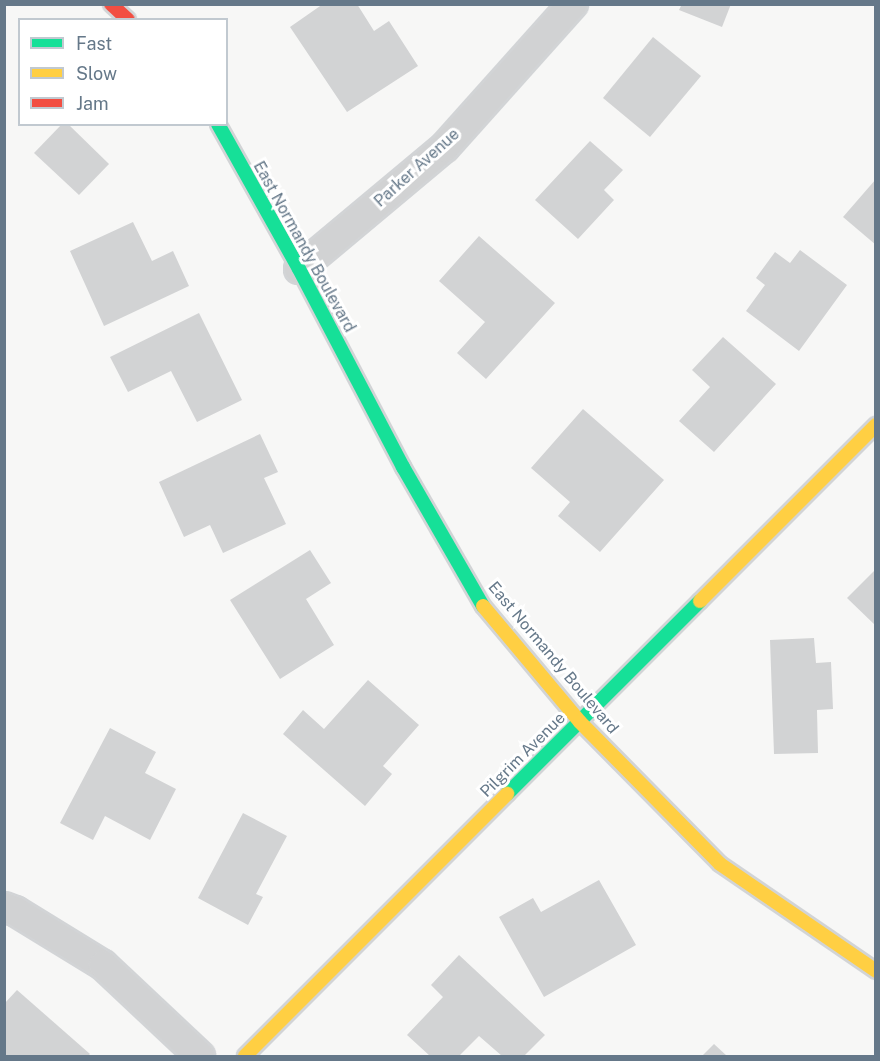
<!DOCTYPE html>
<html>
<head>
<meta charset="utf-8">
<style>
	body { margin:0 }
	#map { position:relative; width:880px; height:1061px; overflow:hidden; background:#f7f7f6; font-family:"Public Sans",sans-serif }
	div>[style] { position:absolute }
	.building>* { inset:0; background:#d2d3d4 }
	.roads { filter:drop-shadow(2px 0 #d2d4d6) drop-shadow(-2px 0 #d2d4d6) drop-shadow(0 2px #d2d4d6) drop-shadow(0 -2px #d2d4d6) }
	.street>* { height:28px; margin:-14px; padding:0 14px; transform-origin:14px; border-radius:14px; background:#d1d2d3 }
	.fast>* { height:14px; margin:-7px; padding:0 7px; transform-origin:7px; border-radius:7px; background:#16e098 }
	.slow>* { height:14px; margin:-7px; padding:0 7px; transform-origin:7px; border-radius:7px; background:#ffcf43 }
	.jam>* { height:14px; margin:-7px; padding:0 7px; transform-origin:7px; border-radius:7px; background:#f24e42 }
	span { translate:-50% -50%; white-space:nowrap; text-align:center; line-height:1.15; -webkit-text-stroke:6px #fff; paint-order:stroke }
	.street-label { font-size:16px; color:#657889 }
	.frame { position:absolute; inset:0; border:6px solid #657889; pointer-events:none }
	.legend { position:absolute; left:18px; top:18px; width:210px; height:108px; box-sizing:border-box; background:#fff; border:2px solid #c1c9d0; margin:0; padding:8px 10px; list-style:none; font-size:18px; color:#657889 }
	.legend li { display:flex; align-items:center; gap:12px; height:30px }
	.legend b { width:30px; border:2px solid #c1c9d0 }
</style>
</head>
<body>
<div id="map">
	<div class="building">
		<i style="clip-path:polygon(323px 4px,357px 4px,374px 31px,389px 21px,418px 66px,347px 112px,290px 27px)"></i>
		<i style="clip-path:polygon(682px 4px,731px 4px,722px 27px,679px 10px)"></i>
		<i style="clip-path:polygon(653px 37px,701px 76px,650px 137px,603px 98px)"></i>
		<i style="clip-path:polygon(62px 124px,68px 124px,109px 164px,79px 195px,34px 153px)"></i>
		<i style="clip-path:polygon(590px 141px,623px 170px,604px 190px,614px 200px,578px 239px,535px 200px)"></i>
		<i style="clip-path:polygon(876px 179px,876px 245px,843px 217px)"></i>
		<i style="clip-path:polygon(133px 222px,152px 261px,173px 251px,189px 286px,104px 326px,70px 251px)"></i>
		<i style="clip-path:polygon(479px 236px,555px 303px,486px 379px,457px 353px,485px 322px,439px 281px)"></i>
		<i style="clip-path:polygon(800px 250px,847px 285px,799px 351px,746px 311px,765px 285px,756px 278px,775px 252px,790px 263px)"></i>
		<i style="clip-path:polygon(199px 313px,242px 400px,197px 422px,171px 371px,128px 392px,110px 357px)"></i>
		<i style="clip-path:polygon(723px 337px,776px 384px,714px 452px,679px 421px,710px 387px,692px 370px)"></i>
		<i style="clip-path:polygon(583px 409px,664px 480px,600px 552px,558px 516px,570px 502px,531px 468px)"></i>
		<i style="clip-path:polygon(260px 434px,278px 472px,264px 478px,286px 524px,223px 553px,210px 525px,184px 537px,159px 482px)"></i>
		<i style="clip-path:polygon(310px 550px,331px 583px,306px 599px,334px 645px,280px 679px,230px 600px)"></i>
		<i style="clip-path:polygon(876px 569px,876px 626px,847px 598px)"></i>
		<i style="clip-path:polygon(814px 638px,816px 663px,831px 662px,833px 709px,817px 710px,818px 753px,774px 754px,770px 640px)"></i>
		<i style="clip-path:polygon(368px 680px,419px 725px,383px 766px,392px 774px,365px 806px,283px 734px,303px 710px,324px 729px)"></i>
		<i style="clip-path:polygon(110px 728px,156px 752px,145px 773px,176px 789px,150px 840px,105px 816px,93px 840px,60px 823px)"></i>
		<i style="clip-path:polygon(243px 813px,287px 836px,256px 894px,263px 897px,248px 925px,198px 898px)"></i>
		<i style="clip-path:polygon(599px 880px,636px 945px,544px 997px,499px 917px,533px 898px,541px 912px)"></i>
		<i style="clip-path:polygon(459px 955px,545px 1035px,524px 1056px,502px 1056px,479px 1036px,459px 1056px,430px 1056px,407px 1035px,443px 997px,431px 985px)"></i>
		<i style="clip-path:polygon(17px 990px,90px 1054px,88px 1056px,4px 1056px,4px 1004px)"></i>
		<i style="clip-path:polygon(714px 1044px,727px 1056px,702px 1056px)"></i>
	</div>
	<div class="roads">
		<div class="street">
			<i style="left:299px;top:269px;width:190px;rotate:-39.9deg"></i>
			<i style="left:445px;top:147px;width:192px;rotate:-48.2deg"></i>
			<i style="left:4px;top:907px;width:12px;rotate:20deg"></i>
			<i style="left:15px;top:911px;width:103px;rotate:31.5deg"></i>
			<i style="left:103px;top:965px;width:133px;rotate:43.2deg"></i>
		</div>
		<div class="fast">
			<i style="left:218px;top:124px;width:166px;rotate:60.8deg"></i>
			<i style="left:299px;top:269px;width:224px;rotate:62.3deg"></i>
			<i style="left:403px;top:467px;width:160px;rotate:60.1deg"></i>
			<i style="left:507px;top:794px;width:273px;rotate:-45deg"></i>
		</div>
		<div class="slow">
			<i style="left:700px;top:601px;width:249px;rotate:-45deg"></i>
			<i style="left:483px;top:606px;width:151px;rotate:50.1deg"></i>
			<i style="left:580px;top:722px;width:199px;rotate:45.4deg"></i>
			<i style="left:720px;top:864px;width:189px;rotate:34.4deg"></i>
			<i style="left:245px;top:1056px;width:371px;rotate:-45deg"></i>
		</div>
		<div class="jam">
			<i style="left:111px;top:4px;width:23px;rotate:43deg"></i>
		</div>
	</div>
	<div class="street-label">
		<span style="left:417px;top:168px;rotate:-42deg">Parker Avenue</span>
		<span style="left:304px;top:247px;rotate:61deg">East Normandy Boulevard</span>
		<span style="left:553px;top:658px;rotate:50deg">East Normandy Boulevard</span>
		<span style="left:523px;top:755px;rotate:-45deg">Pilgrim Avenue</span>
	</div>
	<div class="frame"></div>
	<ul class="legend">
	<li><b style="height:8px;background:#16e098"></b>Fast</li>
	<li><b style="height:8px;background:#ffcf43"></b>Slow</li>
	<li><b style="height:8px;background:#f24e42"></b>Jam</li>
	</ul>
</div>
</body>
</html>
